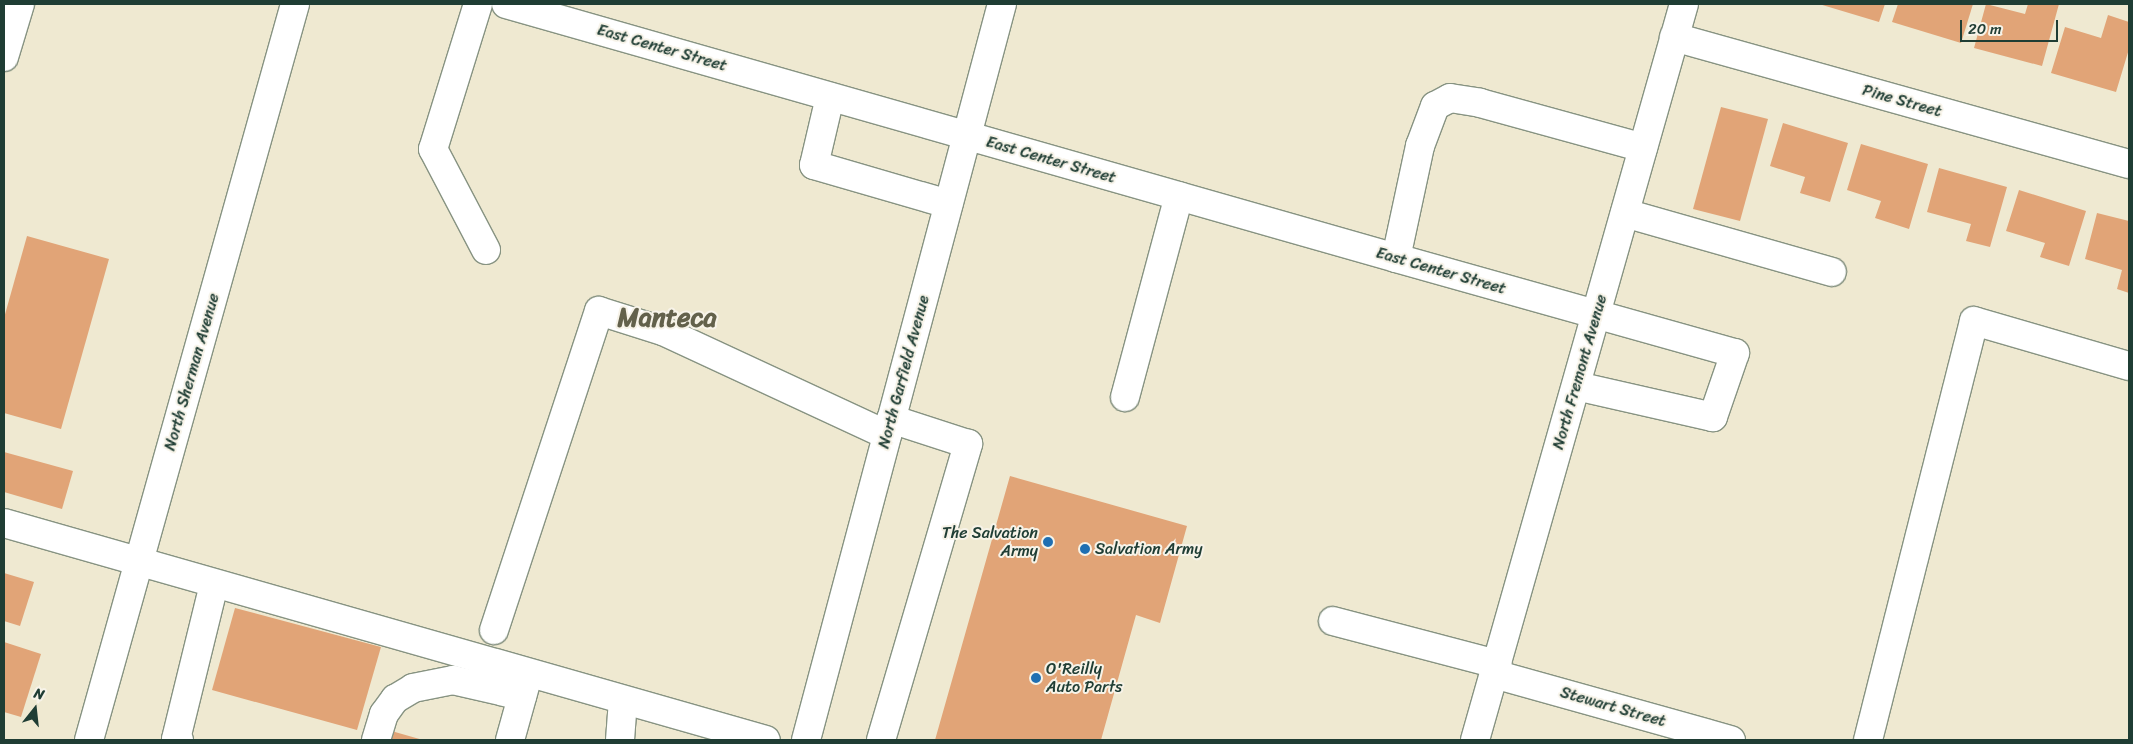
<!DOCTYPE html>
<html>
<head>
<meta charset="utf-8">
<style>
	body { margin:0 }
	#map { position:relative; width:2133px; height:744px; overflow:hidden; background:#efe9d1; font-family:Sriracha,sans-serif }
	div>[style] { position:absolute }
	.building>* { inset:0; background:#e1a477 }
	.roads { filter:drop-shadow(1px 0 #879382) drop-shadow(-1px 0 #879382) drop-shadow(0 1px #879382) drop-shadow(0 -1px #879382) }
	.minor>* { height:28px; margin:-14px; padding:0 14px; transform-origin:14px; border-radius:14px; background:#fff }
	.dots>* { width:14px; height:14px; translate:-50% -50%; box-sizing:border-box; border:2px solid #f7f3e8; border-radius:50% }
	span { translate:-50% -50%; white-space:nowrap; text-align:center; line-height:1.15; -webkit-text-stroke:4px #f7f3e8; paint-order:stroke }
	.street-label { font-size:16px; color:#1f3d34 }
	.poi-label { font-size:16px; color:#1f3d34 }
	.right { translate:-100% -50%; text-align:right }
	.left { translate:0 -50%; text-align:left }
	.town-label { font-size:26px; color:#63614b; font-weight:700 }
	.frame { position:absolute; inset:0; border:5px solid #1f3d34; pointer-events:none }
	.north { position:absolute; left:10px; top:684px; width:50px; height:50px; -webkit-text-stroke:4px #f7f3e8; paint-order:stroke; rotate:16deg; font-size:14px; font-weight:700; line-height:20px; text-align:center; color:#1f3d34 }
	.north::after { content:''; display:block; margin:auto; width:18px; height:22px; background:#1f3d34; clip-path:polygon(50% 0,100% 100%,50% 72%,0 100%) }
	.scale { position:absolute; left:1960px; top:20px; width:98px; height:22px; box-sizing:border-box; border:2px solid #1f3d34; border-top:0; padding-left:6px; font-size:15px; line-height:18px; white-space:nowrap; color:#1f3d34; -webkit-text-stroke:4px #f7f3e8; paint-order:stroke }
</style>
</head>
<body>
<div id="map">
	<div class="building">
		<i style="clip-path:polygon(1819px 4px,1885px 4px,1879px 22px)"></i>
		<i style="clip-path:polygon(1898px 4px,1973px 4px,1961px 43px,1892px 22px)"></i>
		<i style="clip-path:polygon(1986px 4px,2025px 14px,2028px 4px,2059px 4px,2042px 66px,1974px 48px)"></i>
		<i style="clip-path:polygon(2108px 15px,2129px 22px,2129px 49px,2116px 92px,2051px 73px,2065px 27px,2101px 38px)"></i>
		<i style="clip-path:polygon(1721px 107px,1768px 119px,1740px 221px,1693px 209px)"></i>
		<i style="clip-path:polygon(1783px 123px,1848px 143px,1830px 202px,1800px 193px,1805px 177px,1770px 166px)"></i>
		<i style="clip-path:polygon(1861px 144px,1928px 164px,1909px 229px,1875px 218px,1881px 201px,1847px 190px)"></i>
		<i style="clip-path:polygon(1939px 168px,2007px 187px,1990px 247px,1966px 241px,1971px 224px,1927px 212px)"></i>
		<i style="clip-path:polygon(2019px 190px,2086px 211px,2069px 266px,2040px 257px,2045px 243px,2006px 231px)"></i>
		<i style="clip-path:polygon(2097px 213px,2129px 221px,2129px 293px,2117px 289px,2122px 270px,2085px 259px)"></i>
		<i style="clip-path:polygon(27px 236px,109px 259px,61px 429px,4px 413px,4px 318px)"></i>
		<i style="clip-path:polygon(4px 452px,73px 471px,62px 509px,4px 492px)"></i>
		<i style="clip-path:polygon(1010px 476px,1187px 526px,1160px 623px,1136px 615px,1101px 740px,935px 740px)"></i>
		<i style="clip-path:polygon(4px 573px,34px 582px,20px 626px,4px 621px)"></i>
		<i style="clip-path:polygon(235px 608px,381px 647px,357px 730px,212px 690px)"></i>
		<i style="clip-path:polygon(4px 642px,41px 654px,21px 717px,4px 712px)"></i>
		<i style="clip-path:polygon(388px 730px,423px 740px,385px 740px)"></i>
	</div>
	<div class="roads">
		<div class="minor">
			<i style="left:478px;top:4px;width:152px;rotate:107.2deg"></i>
			<i style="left:433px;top:149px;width:114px;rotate:62.3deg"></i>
			<i style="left:506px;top:4px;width:926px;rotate:15.93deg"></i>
			<i style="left:1396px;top:258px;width:352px;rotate:15.7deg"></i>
			<i style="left:1735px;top:353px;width:68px;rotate:109deg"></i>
			<i style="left:1713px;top:417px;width:140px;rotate:-167.2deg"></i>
			<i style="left:1674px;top:37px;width:472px;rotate:15.6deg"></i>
			<i style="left:4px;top:57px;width:55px;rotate:-73.2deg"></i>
			<i style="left:830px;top:97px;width:70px;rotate:103.2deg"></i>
			<i style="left:814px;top:165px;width:140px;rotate:16.2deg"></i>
			<i style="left:1625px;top:213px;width:215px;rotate:15.9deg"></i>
			<i style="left:1396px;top:258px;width:115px;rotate:-77.9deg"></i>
			<i style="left:1420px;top:146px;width:43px;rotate:-69.4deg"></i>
			<i style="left:1435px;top:106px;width:17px;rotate:-28deg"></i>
			<i style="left:1450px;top:98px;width:30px;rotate:9deg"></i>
			<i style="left:1480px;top:103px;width:169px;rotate:15.4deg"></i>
			<i style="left:1125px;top:397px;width:208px;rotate:-75deg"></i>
			<i style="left:4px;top:523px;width:792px;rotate:15.9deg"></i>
			<i style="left:1333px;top:621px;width:170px;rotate:14.7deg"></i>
			<i style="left:494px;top:630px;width:336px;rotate:-71.8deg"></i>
			<i style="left:599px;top:311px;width:67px;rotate:17.4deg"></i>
			<i style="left:663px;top:331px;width:247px;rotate:24.9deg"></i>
			<i style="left:1494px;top:674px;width:246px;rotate:15.6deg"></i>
			<i style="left:89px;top:740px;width:764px;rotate:-74.36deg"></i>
			<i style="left:179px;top:740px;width:3px;rotate:-162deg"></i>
			<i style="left:176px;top:739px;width:160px;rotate:-76.2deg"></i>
			<i style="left:376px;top:740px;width:27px;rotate:-73deg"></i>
			<i style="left:384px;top:714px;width:19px;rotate:-54deg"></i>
			<i style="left:395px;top:699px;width:21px;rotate:-31deg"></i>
			<i style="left:413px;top:688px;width:41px;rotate:-11.3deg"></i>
			<i style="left:453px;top:680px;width:71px;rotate:13.1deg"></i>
			<i style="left:510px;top:740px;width:63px;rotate:-74.4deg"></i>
			<i style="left:620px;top:740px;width:40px;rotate:-85.7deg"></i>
			<i style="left:806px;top:740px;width:762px;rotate:-75.09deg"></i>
			<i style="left:881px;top:740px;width:309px;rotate:-73.6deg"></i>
			<i style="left:968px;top:444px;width:81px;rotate:-162deg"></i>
			<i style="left:1475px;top:740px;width:765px;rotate:-74.15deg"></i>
			<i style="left:1868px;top:740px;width:432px;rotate:-75.8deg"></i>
			<i style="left:1974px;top:321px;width:161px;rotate:16.2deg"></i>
		</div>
	</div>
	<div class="dots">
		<i style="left:1048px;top:542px;background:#1f6fb2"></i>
		<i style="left:1085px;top:549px;background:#1f6fb2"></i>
		<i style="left:1036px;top:678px;background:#1f6fb2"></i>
	</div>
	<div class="street-label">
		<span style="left:662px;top:48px;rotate:16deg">East Center Street</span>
		<span style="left:1902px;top:101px;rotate:16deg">Pine Street</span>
		<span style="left:1051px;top:160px;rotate:16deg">East Center Street</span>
		<span style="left:1441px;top:271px;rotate:16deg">East Center Street</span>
		<span style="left:192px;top:372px;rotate:-74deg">North Sherman Avenue</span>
		<span style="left:904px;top:372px;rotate:-75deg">North Garfield Avenue</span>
		<span style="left:1580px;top:372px;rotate:-74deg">North Fremont Avenue</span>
		<span style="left:1613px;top:707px;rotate:16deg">Stewart Street</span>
	</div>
	<div class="poi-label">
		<span class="right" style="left:1038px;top:542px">The Salvation<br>Army</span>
		<span class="left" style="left:1095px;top:549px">Salvation Army</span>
		<span class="left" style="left:1046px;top:678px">O'Reilly<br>Auto Parts</span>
	</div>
	<div class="town-label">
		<span style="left:667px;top:318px">Manteca</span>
	</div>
	<div class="frame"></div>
	<div class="north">N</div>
	<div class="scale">20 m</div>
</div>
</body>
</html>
